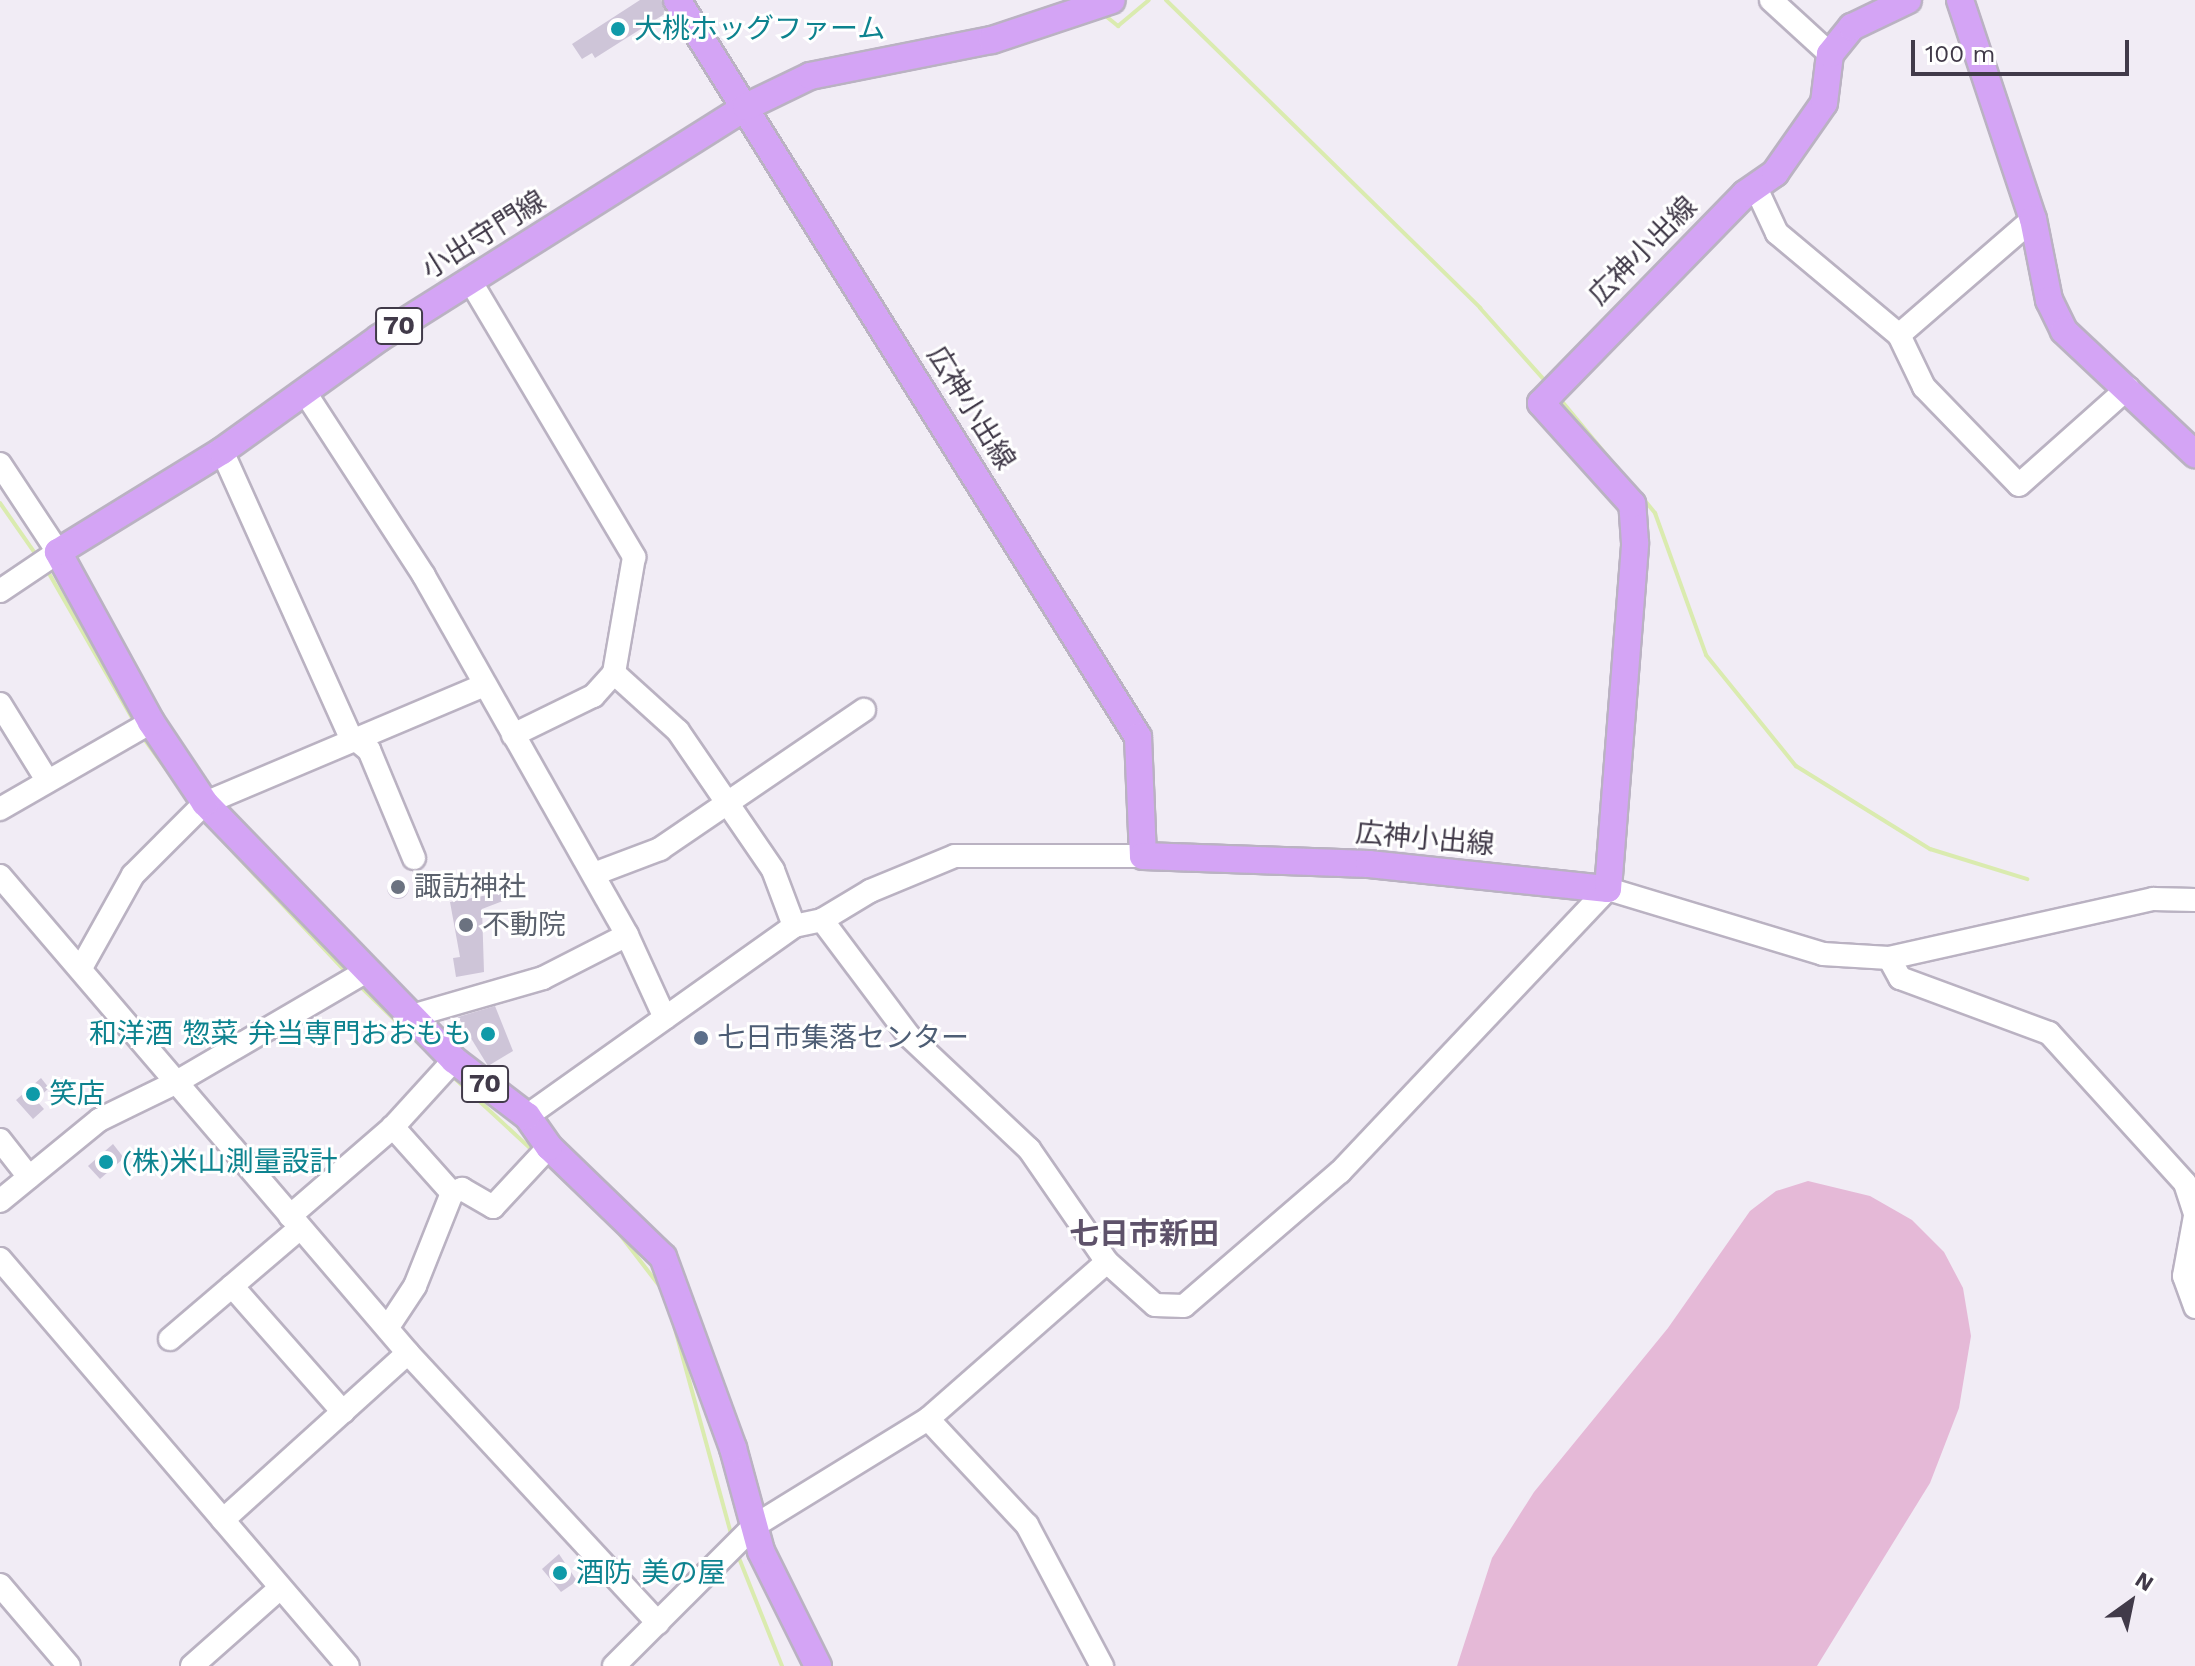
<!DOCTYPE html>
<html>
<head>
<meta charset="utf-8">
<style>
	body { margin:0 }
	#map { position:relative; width:2195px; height:1666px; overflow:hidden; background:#f1ecf5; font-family:"Work Sans","Noto Sans JP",sans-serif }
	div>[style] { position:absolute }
	.green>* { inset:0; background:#e5b9d7 }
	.stream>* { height:4px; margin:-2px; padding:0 2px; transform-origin:2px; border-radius:2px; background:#daebaf }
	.building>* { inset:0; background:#cec5d8 }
	.round { border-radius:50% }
	.roads { filter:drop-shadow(2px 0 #bab2c2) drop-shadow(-2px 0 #bab2c2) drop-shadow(0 2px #bab2c2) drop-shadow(0 -2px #bab2c2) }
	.minor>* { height:22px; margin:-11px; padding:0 11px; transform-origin:11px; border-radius:11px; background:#fff }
	.major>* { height:26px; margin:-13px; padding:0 13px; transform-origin:13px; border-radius:13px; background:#d4a4f5 }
	.dots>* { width:22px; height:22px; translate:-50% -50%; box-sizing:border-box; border:4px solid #fff; border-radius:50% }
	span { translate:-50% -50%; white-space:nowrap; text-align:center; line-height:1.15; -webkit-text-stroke:6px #fff; paint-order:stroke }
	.shield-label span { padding:2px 6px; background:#fff; border:2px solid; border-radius:6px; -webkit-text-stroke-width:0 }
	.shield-label { font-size:26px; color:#413a49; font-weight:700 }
	.culture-label { font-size:28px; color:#0d838f }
	.left { translate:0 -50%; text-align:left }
	.right { translate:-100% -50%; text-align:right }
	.street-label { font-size:28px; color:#413a49 }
	.worship-label { font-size:28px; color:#5b616d }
	.service-label { font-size:28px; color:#4e5e75 }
	.neighbourhood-label { font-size:30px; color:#5e526a; font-weight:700 }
	.north { position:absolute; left:2091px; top:1562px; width:80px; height:80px; -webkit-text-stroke:6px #fff; paint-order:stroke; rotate:33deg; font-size:22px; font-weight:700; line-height:32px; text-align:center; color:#413a49 }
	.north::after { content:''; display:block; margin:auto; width:28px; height:36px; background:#413a49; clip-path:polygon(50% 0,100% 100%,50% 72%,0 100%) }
	.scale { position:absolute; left:1911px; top:40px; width:218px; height:36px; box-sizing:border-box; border:4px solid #413a49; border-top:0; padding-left:10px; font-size:24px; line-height:28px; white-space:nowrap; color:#413a49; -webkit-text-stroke:6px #fff; paint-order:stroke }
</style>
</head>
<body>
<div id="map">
	<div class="green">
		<i style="clip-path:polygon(1808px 1181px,1870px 1196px,1912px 1220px,1944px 1252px,1963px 1288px,1971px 1336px,1959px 1408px,1930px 1483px,1817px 1666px,1457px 1666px,1492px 1558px,1534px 1492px,1668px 1328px,1750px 1211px,1776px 1191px)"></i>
	</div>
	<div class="stream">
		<i style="left:1166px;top:0;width:440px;rotate:44.4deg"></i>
		<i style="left:1480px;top:308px;width:101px;rotate:48.2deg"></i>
		<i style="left:1102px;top:13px;width:21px;rotate:39deg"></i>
		<i style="left:1118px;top:26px;width:40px;rotate:-40deg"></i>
		<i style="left:1560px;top:399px;width:99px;rotate:50.3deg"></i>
		<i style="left:1642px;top:497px;width:21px;rotate:51deg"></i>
		<i style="left:1655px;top:513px;width:151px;rotate:70.2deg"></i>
		<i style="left:1706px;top:655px;width:143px;rotate:51deg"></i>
		<i style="left:1796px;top:766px;width:158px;rotate:31.8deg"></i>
		<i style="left:1930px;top:849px;width:102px;rotate:17.2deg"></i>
		<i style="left:0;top:503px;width:65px;rotate:55.1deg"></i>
		<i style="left:47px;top:570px;width:174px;rotate:60.1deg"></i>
		<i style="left:142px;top:736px;width:63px;rotate:54deg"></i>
		<i style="left:206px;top:823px;width:207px;rotate:46.8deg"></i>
		<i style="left:360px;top:986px;width:110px;rotate:44.3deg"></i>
		<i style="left:451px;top:1075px;width:112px;rotate:42.8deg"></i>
		<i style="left:545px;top:1162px;width:48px;rotate:43.3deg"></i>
		<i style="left:615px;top:1228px;width:76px;rotate:52.5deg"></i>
		<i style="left:672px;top:1318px;width:227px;rotate:74.7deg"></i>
		<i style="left:737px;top:1553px;width:122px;rotate:68.3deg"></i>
	</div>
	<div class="building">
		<i style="clip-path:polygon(640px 0,661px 0,666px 13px,595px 58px,592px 53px,582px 59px,572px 44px)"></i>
		<i style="clip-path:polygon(495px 874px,501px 893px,516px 896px,482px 909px,484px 972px,456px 977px,453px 958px,460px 957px,450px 902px,488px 895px,480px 880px)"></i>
		<i class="round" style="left:387px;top:877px;width:22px;height:22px"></i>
		<i style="clip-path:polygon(495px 1006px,513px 1051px,488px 1066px,458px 1017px)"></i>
		<i style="clip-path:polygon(41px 1078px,49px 1088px,36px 1100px,44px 1109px,33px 1119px,16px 1100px)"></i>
		<i style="clip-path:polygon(113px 1144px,124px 1158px,100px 1179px,88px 1166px)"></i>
		<i style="clip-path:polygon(559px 1554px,577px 1581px,561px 1592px,542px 1569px)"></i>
	</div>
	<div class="roads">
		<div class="minor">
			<i style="left:1771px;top:0;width:80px;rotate:42.5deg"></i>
			<i style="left:1756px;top:188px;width:50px;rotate:65deg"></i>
			<i style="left:1777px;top:233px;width:159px;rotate:39.9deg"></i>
			<i style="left:1899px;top:335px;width:58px;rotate:64.3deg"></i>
			<i style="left:1924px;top:387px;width:136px;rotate:45.9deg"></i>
			<i style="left:2019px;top:485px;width:146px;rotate:-41.7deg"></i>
			<i style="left:471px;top:282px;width:320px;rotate:59.3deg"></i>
			<i style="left:634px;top:557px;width:118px;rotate:99.8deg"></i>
			<i style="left:614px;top:673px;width:31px;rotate:132deg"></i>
			<i style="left:593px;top:696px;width:89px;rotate:154deg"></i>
			<i style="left:1899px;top:335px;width:177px;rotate:-40.9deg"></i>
			<i style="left:306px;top:394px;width:217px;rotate:57deg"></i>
			<i style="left:424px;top:576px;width:412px;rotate:60.5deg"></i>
			<i style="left:627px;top:935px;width:91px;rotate:65.4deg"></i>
			<i style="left:222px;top:451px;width:310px;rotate:65.8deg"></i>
			<i style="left:349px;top:734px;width:26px;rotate:39deg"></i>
			<i style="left:369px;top:750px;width:117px;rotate:67.4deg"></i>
			<i style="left:0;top:464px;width:105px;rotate:56.6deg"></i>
			<i style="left:58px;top:552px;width:70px;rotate:146.1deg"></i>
			<i style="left:614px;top:673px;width:86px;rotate:42.2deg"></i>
			<i style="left:678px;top:731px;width:168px;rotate:55.6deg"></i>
			<i style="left:773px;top:870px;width:60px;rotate:69.4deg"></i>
			<i style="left:0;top:704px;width:89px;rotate:58.3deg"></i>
			<i style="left:0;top:809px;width:174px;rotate:-29.9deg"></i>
			<i style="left:594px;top:874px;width:71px;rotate:-20.7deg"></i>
			<i style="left:660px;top:849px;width:247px;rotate:-34.3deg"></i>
			<i style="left:0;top:876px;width:628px;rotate:49.46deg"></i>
			<i style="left:408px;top:1353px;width:368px;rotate:47.2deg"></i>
			<i style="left:822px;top:920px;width:145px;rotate:53.1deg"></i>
			<i style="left:909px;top:1036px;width:165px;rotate:43.3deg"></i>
			<i style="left:1029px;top:1149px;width:137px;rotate:55.4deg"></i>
			<i style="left:1107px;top:1262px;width:64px;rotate:41.9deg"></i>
			<i style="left:1155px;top:1305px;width:29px;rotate:2deg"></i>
			<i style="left:1184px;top:1306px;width:206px;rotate:-40.7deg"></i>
			<i style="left:1340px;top:1172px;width:390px;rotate:-46.6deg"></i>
			<i style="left:1608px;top:889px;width:225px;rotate:16.8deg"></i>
			<i style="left:1823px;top:954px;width:66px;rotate:3.5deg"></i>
			<i style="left:1889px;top:958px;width:271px;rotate:-12.6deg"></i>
			<i style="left:2153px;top:899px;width:42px;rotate:1.4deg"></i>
			<i style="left:1889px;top:958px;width:23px;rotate:61deg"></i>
			<i style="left:1900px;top:978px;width:159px;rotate:20.3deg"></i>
			<i style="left:2049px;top:1033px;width:202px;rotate:47.8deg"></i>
			<i style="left:2185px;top:1183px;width:32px;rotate:72deg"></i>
			<i style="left:81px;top:968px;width:107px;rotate:-60.8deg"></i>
			<i style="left:133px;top:875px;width:102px;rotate:-45deg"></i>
			<i style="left:205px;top:803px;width:303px;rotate:-22.9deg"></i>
			<i style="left:415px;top:1015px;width:133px;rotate:-16.1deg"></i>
			<i style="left:543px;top:978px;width:94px;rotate:-27.1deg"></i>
			<i style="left:527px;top:1116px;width:328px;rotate:-35.4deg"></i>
			<i style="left:794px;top:926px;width:29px;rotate:-12deg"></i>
			<i style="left:822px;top:920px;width:56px;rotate:-31.1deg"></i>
			<i style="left:870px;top:891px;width:92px;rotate:-22.4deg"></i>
			<i style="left:955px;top:856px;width:188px"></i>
			<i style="left:0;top:1140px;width:47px;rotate:51.9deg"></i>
			<i style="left:452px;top:1193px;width:11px;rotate:-22deg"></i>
			<i style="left:462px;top:1189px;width:36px;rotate:30deg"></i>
			<i style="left:493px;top:1207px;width:82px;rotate:-47deg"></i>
			<i style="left:0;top:1201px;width:128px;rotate:-39.3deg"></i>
			<i style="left:99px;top:1120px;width:85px;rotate:-26deg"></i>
			<i style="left:175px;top:1083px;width:220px;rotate:-30.3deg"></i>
			<i style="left:290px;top:1216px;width:136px;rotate:-40.8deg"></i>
			<i style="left:393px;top:1127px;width:91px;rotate:-47.7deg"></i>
			<i style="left:2195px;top:1216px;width:61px;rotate:100.4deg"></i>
			<i style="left:2184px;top:1276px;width:33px;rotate:70deg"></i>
			<i style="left:0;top:1259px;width:535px;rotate:49.47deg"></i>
			<i style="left:232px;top:1286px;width:168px;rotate:48.6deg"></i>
			<i style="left:388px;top:1327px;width:49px;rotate:-56.6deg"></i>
			<i style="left:415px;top:1286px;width:100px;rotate:-68.3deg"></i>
			<i style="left:452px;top:1193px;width:89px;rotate:-131.8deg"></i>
			<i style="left:170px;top:1339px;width:171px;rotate:-40.5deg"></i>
			<i style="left:928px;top:1419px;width:145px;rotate:47deg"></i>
			<i style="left:1027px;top:1525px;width:160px;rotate:62deg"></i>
			<i style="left:223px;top:1520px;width:249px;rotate:-42.1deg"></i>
			<i style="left:0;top:1585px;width:106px;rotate:49.6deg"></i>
			<i style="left:192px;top:1666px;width:116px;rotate:-41.5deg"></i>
			<i style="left:614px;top:1666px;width:198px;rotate:-45deg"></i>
			<i style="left:754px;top:1526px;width:204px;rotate:-31.6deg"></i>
			<i style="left:928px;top:1419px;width:238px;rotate:-41.3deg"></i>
		</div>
		<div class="major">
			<i style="left:677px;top:0;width:869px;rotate:57.97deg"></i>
			<i style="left:1138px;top:737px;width:119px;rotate:87.6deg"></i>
			<i style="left:1143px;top:856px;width:226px;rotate:2deg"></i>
			<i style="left:1369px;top:864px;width:240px;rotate:6deg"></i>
			<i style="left:1608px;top:889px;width:347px;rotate:-85.5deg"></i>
			<i style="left:1635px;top:543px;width:39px;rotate:-94deg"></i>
			<i style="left:1632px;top:504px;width:136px;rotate:-132deg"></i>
			<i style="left:1541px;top:403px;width:292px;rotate:-45.7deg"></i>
			<i style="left:1745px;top:194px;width:37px;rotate:-35deg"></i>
			<i style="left:1775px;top:173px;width:85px;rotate:-55deg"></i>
			<i style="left:1824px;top:103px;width:49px;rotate:-83deg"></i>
			<i style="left:1830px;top:54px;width:35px;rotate:-51deg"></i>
			<i style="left:1852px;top:27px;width:62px;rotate:-25.7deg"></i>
			<i style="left:1960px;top:0;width:231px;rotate:71.6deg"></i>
			<i style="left:2033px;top:219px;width:83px;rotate:78.8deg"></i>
			<i style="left:2049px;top:300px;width:34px;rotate:64deg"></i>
			<i style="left:2064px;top:331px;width:180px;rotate:43.2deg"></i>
			<i style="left:818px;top:1666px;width:128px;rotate:-116.4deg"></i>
			<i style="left:761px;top:1551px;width:107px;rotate:-105.2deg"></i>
			<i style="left:733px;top:1448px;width:203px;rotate:-110.1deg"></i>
			<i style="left:663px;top:1257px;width:158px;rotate:-136deg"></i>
			<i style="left:549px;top:1147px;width:38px;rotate:-125deg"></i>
			<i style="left:527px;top:1116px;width:92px;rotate:-142.5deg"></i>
			<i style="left:454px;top:1060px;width:358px;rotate:-134.1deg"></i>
			<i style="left:205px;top:803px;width:97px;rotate:-123.7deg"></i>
			<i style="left:151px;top:722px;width:194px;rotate:-118.7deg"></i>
			<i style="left:58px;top:552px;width:193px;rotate:-31.6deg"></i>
			<i style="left:222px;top:451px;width:193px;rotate:-35.7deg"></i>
			<i style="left:379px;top:338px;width:434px;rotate:-32.2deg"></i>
			<i style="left:746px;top:107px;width:71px;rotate:-25.8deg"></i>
			<i style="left:810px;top:76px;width:186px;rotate:-11.2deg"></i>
			<i style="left:992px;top:40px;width:126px;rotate:-18.4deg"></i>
		</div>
	</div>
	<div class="dots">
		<i style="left:618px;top:29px;background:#0f9aa8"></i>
		<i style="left:398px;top:887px;background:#6b7280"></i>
		<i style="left:466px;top:925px;background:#6b7280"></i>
		<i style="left:488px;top:1034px;background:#0f9aa8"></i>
		<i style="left:701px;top:1038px;background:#5c6f8a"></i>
		<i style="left:33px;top:1094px;background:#0f9aa8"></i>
		<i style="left:106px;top:1162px;background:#0f9aa8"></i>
		<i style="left:560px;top:1573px;background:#0f9aa8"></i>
	</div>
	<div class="shield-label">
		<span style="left:399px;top:326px">70</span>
		<span style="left:485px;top:1084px">70</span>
	</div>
	<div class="culture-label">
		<span class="left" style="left:634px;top:29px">大桃ホッグファーム</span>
		<span class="right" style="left:472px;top:1034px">和洋酒 惣菜 弁当専門おおもも</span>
		<span class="left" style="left:49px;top:1094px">笑店</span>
		<span class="left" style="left:122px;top:1162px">(株)米山測量設計</span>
		<span class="left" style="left:576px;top:1573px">酒防 美の屋</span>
	</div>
	<div class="street-label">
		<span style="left:484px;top:235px;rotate:-32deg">小出守門線</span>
		<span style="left:1643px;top:251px;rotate:-45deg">広神小出線</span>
		<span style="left:971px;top:408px;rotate:58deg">広神小出線</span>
		<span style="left:1425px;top:839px;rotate:5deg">広神小出線</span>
	</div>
	<div class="worship-label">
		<span class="left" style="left:414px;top:887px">諏訪神社</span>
		<span class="left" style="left:482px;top:925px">不動院</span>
	</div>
	<div class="service-label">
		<span class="left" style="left:717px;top:1038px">七日市集落センター</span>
	</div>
	<div class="neighbourhood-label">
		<span style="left:1144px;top:1234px">七日市新田</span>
	</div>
	<div class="north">N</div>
	<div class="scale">100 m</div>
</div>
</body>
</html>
